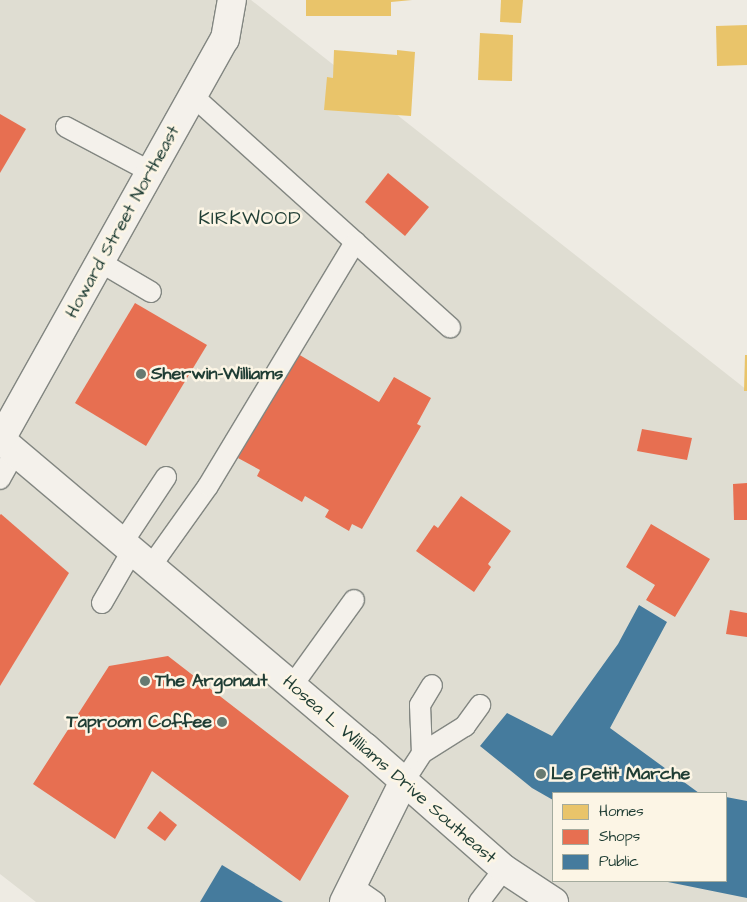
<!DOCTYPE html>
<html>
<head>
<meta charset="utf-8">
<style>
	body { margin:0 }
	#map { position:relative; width:747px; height:902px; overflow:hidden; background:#eeebe3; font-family:"Architects Daughter",sans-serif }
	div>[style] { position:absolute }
	.built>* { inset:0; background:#dfddd2 }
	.homes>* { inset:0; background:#e9c46a }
	.shops>* { inset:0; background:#e76f51 }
	.public>* { inset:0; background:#457b9d }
	.roads { filter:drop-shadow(1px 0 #828681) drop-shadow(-1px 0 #828681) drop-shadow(0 1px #828681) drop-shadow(0 -1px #828681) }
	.service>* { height:20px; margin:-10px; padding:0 10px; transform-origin:10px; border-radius:10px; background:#f4f1eb }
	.minor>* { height:28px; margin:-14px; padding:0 14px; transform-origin:14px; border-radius:14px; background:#f4f1eb }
	.tertiary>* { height:28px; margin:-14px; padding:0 14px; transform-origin:14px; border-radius:14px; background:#f4f1eb }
	.dots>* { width:14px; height:14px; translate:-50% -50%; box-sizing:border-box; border:2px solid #fcf5e5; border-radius:50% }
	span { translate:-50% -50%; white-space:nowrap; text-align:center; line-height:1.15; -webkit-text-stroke:5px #fcf5e5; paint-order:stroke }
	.street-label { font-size:18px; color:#1f3d34 }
	.poi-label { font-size:18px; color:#1f3d34; font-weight:700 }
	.left { translate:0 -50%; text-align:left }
	.right { translate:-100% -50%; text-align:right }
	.neighbourhood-label { font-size:19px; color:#1f3d34; letter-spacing:1px }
	.legend { position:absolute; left:552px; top:792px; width:175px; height:90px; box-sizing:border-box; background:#fcf5e5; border:1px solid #a4ab9e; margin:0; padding:6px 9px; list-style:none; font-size:15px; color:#1f3d34 }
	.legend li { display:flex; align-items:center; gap:10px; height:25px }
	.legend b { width:25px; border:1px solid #a4ab9e }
</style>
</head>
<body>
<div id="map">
	<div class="built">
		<i style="clip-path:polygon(evenodd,0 0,251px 0,747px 390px,747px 902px,36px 902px,0 874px,0 0,553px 793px,726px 793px,726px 881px,553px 881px,553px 793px)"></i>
	</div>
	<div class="homes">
		<i style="clip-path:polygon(306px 0,412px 0,391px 2px,391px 16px,306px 16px)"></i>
		<i style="clip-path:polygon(501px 0,523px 0,521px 23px,500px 22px)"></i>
		<i style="clip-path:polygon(747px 25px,747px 65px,717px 66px,716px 26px)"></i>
		<i style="clip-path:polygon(480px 33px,513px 35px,512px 81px,478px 80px)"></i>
		<i style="clip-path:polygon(334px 50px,397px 55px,397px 50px,415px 52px,411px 116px,324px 110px,327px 77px,333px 78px)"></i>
		<i style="clip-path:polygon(745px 355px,747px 355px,747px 391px,744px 391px)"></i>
	</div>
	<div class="shops">
		<i style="clip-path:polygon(0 114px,26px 129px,0 173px)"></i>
		<i style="clip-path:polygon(388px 173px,429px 207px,405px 236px,365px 202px)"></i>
		<i style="clip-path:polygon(135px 303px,207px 345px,146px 446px,75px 403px)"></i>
		<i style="clip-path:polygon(298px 354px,379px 402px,394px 377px,431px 398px,417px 424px,421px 426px,362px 529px,352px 524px,349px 531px,325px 517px,329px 510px,305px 496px,302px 502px,257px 476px,260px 470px,238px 458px)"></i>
		<i style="clip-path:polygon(642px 429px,692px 438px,687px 460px,637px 451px)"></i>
		<i style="clip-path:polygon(747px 483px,747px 520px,734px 520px,733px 484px)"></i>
		<i style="clip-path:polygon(461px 496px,511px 531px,488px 564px,491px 567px,474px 592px,416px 551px,434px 525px,438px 528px)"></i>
		<i style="clip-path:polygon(1px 514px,69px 573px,0 686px,0 515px)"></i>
		<i style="clip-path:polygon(651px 524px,710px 559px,675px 617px,646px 600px,655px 585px,626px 567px)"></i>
		<i style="clip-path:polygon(730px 610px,747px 613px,747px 637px,726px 634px)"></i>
		<i style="clip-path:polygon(168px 656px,349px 796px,300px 881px,152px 771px,115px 839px,33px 784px,109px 666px)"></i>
		<i style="clip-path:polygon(160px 811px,177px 825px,165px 841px,147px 828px)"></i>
	</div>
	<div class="public">
		<i style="clip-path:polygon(639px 605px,667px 622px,610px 728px,699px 793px,553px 793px,553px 800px,532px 788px,480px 746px,507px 713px,552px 736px,618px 644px)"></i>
		<i style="clip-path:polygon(726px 797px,747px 801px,747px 898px,663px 881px,726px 881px)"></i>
		<i style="clip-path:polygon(222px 865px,283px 902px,200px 902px)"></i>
	</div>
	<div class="roads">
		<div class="service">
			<i style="left:193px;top:96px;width:346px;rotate:42deg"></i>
			<i style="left:66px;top:127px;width:96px;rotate:27.9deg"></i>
			<i style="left:100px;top:262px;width:59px;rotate:30.5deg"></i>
			<i style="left:0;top:479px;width:31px;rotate:-61deg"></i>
			<i style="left:123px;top:542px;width:78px;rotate:-56.5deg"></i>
			<i style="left:151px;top:566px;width:98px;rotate:-54.5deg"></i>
			<i style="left:208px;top:486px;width:285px;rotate:-58.9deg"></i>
			<i style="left:102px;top:603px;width:60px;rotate:-60deg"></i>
			<i style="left:292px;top:686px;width:106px;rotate:-54.2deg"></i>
			<i style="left:422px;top:753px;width:48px;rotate:-92.4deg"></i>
			<i style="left:420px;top:705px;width:23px;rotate:-59deg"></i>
			<i style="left:404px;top:781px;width:33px;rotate:-57deg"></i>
			<i style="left:422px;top:753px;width:51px;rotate:-32.1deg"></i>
			<i style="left:465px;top:726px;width:26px;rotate:-54deg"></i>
			<i style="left:352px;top:886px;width:28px;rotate:35deg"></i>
			<i style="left:479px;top:902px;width:41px;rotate:-52.9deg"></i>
		</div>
		<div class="minor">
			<i style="left:344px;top:902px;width:135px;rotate:-63.6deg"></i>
		</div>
		<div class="tertiary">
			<i style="left:0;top:439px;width:478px;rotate:40.2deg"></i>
			<i style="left:365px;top:747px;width:185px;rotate:41.3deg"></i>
			<i style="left:504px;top:869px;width:60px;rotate:33.4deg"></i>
			<i style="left:1px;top:439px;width:458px;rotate:-60.8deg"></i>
			<i style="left:225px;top:39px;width:40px;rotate:-80deg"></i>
		</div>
	</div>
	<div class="dots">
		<i style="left:141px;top:374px;background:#677a71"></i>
		<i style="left:145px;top:681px;background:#677a71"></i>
		<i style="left:222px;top:722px;background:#677a71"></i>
		<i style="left:541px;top:774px;background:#677a71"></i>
	</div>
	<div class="street-label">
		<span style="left:123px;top:222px;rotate:-61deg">Howard Street Northeast</span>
		<span style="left:389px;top:770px;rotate:41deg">Hosea L Williams Drive Southeast</span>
	</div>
	<div class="poi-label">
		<span class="left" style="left:151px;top:374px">Sherwin-Williams</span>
		<span class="left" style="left:155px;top:681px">The Argonaut</span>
		<span class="right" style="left:212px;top:722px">Taproom Coffee</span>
		<span class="left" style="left:551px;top:774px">Le Petit Marche</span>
	</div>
	<div class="neighbourhood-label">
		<span style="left:250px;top:219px">KIRKWOOD</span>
	</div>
	<ul class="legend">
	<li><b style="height:14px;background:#e9c46a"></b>Homes</li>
	<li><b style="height:14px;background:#e76f51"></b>Shops</li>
	<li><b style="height:14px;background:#457b9d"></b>Public</li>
	</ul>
</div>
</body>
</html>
